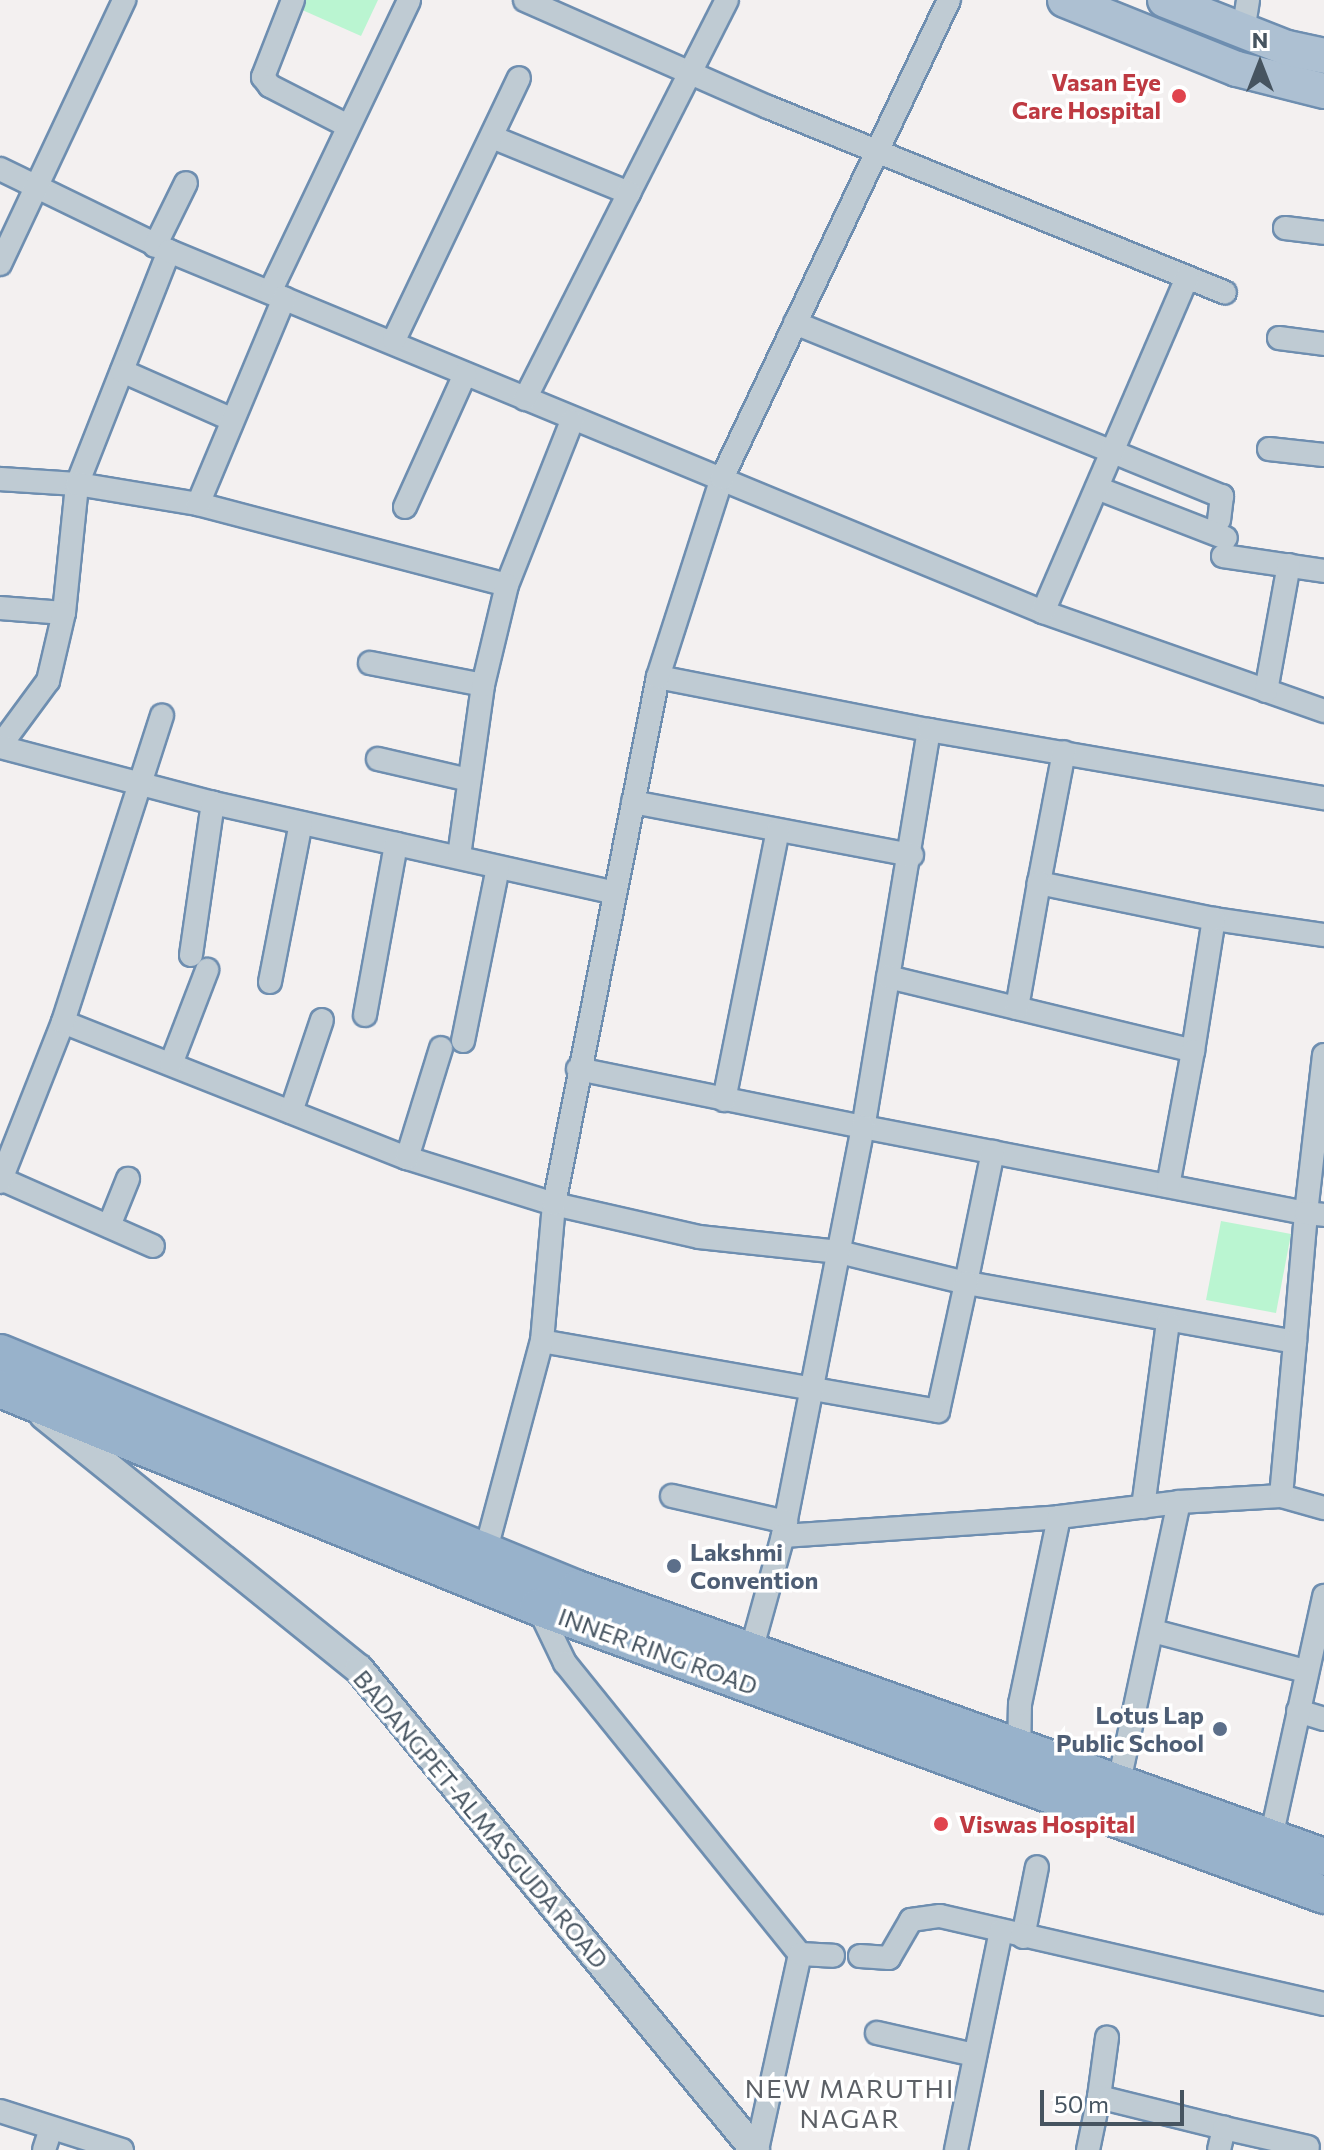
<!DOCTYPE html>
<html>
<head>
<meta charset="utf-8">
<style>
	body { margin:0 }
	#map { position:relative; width:1324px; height:2150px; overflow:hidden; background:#f3f0f0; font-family:Commissioner,sans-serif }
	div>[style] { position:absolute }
	.green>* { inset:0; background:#baf5d1 }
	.roads { filter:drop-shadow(2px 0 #6e8eb0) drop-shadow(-2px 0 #6e8eb0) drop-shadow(0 2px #6e8eb0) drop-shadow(0 -2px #6e8eb0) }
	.minor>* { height:22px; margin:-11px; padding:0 11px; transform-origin:11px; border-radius:11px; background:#bfcbd3 }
	.tertiary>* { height:28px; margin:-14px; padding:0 14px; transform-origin:14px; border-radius:14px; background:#bfcbd3 }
	.primary>* { height:34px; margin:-17px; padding:0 17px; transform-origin:17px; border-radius:17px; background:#adc0d2 }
	.trunk>* { height:36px; margin:-18px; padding:0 18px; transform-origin:18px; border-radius:18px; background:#98b2cb }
	.dots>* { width:22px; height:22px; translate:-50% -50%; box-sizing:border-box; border:4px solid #fff; border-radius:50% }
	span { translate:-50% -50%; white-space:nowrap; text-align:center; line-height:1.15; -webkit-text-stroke:7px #fff; paint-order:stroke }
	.health-label { font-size:24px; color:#be3a42; font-weight:700 }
	.right { translate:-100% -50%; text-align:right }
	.left { translate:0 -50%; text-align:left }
	.service-label { font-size:24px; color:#4e5e75; font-weight:700 }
	.street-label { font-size:24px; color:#465460 }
	.neighbourhood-label { font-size:26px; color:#5c6066; letter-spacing:2px }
	.north { position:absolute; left:1220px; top:24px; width:80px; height:80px; -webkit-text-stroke:6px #fff; paint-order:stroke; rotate:0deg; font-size:22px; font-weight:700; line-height:32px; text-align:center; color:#465460 }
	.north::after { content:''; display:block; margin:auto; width:28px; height:36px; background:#465460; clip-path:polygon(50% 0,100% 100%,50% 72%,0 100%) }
	.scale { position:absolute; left:1040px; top:2090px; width:144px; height:36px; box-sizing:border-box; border:4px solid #465460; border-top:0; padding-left:10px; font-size:24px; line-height:28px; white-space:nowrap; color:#465460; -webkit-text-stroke:6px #fff; paint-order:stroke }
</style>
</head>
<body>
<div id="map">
	<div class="green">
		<i style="clip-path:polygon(305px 0,378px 0,361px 36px,300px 9px)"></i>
		<i style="clip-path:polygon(1221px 1221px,1291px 1234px,1276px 1313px,1206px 1300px)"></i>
	</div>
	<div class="roads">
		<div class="minor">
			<i style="left:293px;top:0;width:83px;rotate:111.3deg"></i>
			<i style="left:263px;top:77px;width:11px;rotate:52deg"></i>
			<i style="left:270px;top:86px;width:88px;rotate:27.1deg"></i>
			<i style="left:525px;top:0;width:266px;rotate:23.8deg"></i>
			<i style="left:768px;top:107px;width:493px;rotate:22.1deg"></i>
			<i style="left:1243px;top:32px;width:32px;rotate:-81deg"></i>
			<i style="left:492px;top:137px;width:148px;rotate:22.2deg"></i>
			<i style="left:629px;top:193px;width:216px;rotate:-63.1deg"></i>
			<i style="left:0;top:169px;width:188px;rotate:25.9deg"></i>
			<i style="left:169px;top:251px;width:251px;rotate:111.5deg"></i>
			<i style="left:77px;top:484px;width:77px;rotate:-176.3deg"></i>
			<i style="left:1285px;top:228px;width:39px;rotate:7deg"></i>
			<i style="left:155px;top:246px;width:70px;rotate:-63.8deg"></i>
			<i style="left:169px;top:251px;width:946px;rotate:22.44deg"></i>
			<i style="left:1043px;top:612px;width:298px;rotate:19.4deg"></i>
			<i style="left:0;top:264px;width:292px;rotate:-64.8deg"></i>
			<i style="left:270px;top:292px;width:323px;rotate:-64.5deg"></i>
			<i style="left:795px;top:323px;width:461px;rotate:22.1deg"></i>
			<i style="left:1222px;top:496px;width:24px;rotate:97deg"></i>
			<i style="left:1279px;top:338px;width:45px;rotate:7.6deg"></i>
			<i style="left:394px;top:340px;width:290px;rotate:-64.5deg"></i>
			<i style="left:122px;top:371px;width:121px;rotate:23.8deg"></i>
			<i style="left:525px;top:399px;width:231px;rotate:-63.2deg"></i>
			<i style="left:1269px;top:449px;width:55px;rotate:6.2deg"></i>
			<i style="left:1097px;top:488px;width:138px;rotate:21.2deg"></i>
			<i style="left:198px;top:504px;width:319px;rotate:14.7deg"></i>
			<i style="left:507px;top:585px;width:176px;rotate:-68.4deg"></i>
			<i style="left:405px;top:507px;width:146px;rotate:-65.7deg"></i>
			<i style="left:1223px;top:556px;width:102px;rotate:8.4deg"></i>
			<i style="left:0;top:608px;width:64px;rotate:4.5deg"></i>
			<i style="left:64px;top:613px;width:130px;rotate:-84.2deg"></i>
			<i style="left:77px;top:484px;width:123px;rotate:9.4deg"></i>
			<i style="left:198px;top:504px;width:223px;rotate:-67.3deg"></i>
			<i style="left:1043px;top:612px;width:364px;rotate:-66.7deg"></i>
			<i style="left:370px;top:663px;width:115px;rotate:11deg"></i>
			<i style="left:658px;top:677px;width:276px;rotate:11.1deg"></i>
			<i style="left:929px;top:730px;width:402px;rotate:99.4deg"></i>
			<i style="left:863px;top:1127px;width:451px;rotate:11deg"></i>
			<i style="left:1306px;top:1213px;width:129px;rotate:94.9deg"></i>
			<i style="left:1295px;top:1342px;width:334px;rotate:-169.8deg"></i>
			<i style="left:966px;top:1283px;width:134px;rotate:-78.4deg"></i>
			<i style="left:1266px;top:691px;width:128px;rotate:-79.7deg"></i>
			<i style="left:929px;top:730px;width:401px;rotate:9.8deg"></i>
			<i style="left:0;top:746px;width:81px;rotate:-53.6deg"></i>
			<i style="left:48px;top:681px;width:70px;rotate:-76.8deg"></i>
			<i style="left:0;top:747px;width:220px;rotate:14.7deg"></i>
			<i style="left:213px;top:803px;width:412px;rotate:12.6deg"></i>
			<i style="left:378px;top:759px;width:93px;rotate:13deg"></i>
			<i style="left:633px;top:802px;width:284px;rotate:10.8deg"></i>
			<i style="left:459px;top:856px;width:173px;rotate:-82deg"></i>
			<i style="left:483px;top:685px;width:103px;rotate:-76.5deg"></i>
			<i style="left:1039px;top:883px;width:133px;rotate:-79.2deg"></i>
			<i style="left:1214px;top:919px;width:111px;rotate:8.3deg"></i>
			<i style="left:191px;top:955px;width:154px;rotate:-81.8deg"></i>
			<i style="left:888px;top:977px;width:314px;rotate:13.6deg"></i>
			<i style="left:1193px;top:1051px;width:134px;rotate:-81deg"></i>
			<i style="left:1214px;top:919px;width:179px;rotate:-168.4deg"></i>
			<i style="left:1039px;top:883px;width:127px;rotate:100deg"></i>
			<i style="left:270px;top:982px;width:162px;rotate:-79deg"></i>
			<i style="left:365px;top:1015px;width:174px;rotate:-79.7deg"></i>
			<i style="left:63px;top:1022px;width:370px;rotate:21.6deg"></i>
			<i style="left:407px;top:1158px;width:154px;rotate:17.4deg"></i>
			<i style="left:554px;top:1204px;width:149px;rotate:12.8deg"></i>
			<i style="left:699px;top:1237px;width:141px;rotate:6.1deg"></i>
			<i style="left:839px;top:1252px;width:131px;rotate:13.7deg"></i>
			<i style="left:966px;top:1283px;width:131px;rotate:102.3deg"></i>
			<i style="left:938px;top:1411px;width:402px;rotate:-170deg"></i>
			<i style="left:463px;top:1041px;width:177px;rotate:-78.6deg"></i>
			<i style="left:1324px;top:1055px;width:159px;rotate:96.5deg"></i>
			<i style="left:1306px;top:1213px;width:18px;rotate:6deg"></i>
			<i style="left:171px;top:1064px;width:101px;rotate:-69deg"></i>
			<i style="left:578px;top:1069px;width:291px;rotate:11.5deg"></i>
			<i style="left:863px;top:1127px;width:417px;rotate:101.1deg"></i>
			<i style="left:724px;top:1100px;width:275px;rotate:-78.7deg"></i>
			<i style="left:291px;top:1112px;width:97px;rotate:-71.4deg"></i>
			<i style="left:407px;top:1158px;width:115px;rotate:-72.8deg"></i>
			<i style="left:1px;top:1179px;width:166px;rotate:23.8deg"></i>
			<i style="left:0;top:1182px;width:172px;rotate:-68.5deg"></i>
			<i style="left:63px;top:1022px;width:322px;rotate:-72.1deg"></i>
			<i style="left:1168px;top:1186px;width:137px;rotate:-79.5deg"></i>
			<i style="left:109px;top:1226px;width:51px;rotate:-68deg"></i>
			<i style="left:672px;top:1496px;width:117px;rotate:12.8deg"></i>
			<i style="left:1281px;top:1496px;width:45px;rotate:15.6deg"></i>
			<i style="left:1179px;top:1502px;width:102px;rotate:-3.4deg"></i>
			<i style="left:1281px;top:1496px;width:155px;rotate:-84.8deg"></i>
			<i style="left:1143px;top:1507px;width:186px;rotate:-82.3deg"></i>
			<i style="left:485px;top:1553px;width:220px;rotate:-75deg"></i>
			<i style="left:542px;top:1341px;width:138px;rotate:-85deg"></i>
			<i style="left:554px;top:1204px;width:537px;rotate:-78.84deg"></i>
			<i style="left:658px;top:677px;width:209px;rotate:-72.2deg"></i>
			<i style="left:722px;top:478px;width:529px;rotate:-64.6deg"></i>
			<i style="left:538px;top:1607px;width:62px;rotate:64.3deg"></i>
			<i style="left:565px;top:1663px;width:374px;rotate:51.1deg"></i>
			<i style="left:800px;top:1954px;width:201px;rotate:102.4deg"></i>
			<i style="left:1153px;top:1631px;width:157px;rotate:14.7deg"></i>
			<i style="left:751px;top:1651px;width:119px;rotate:-74.5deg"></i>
			<i style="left:783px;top:1536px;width:277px;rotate:-3.9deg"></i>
			<i style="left:1059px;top:1517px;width:121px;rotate:-7.1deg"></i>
			<i style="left:1179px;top:1502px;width:287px;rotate:102.1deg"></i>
			<i style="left:1298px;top:1711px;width:27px;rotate:17deg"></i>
			<i style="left:1019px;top:1759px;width:55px;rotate:-89deg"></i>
			<i style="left:1020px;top:1704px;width:191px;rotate:-78.2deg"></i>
			<i style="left:1271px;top:1838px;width:248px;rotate:-77.6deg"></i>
			<i style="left:1023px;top:1937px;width:71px;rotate:-78.7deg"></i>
			<i style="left:800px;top:1954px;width:33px;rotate:3deg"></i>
			<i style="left:860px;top:1956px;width:29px;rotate:4deg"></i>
			<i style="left:889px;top:1958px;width:44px;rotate:-59.9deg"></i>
			<i style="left:911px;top:1920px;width:29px;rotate:-8deg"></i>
			<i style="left:940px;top:1916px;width:394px;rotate:12.9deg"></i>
			<i style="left:877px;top:2033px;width:100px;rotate:12.7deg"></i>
			<i style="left:1099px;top:2097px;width:60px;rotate:-82.3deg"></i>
			<i style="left:0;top:2111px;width:128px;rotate:17.7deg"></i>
			<i style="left:44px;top:2150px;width:23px;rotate:-72deg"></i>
			<i style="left:956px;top:2150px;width:224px;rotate:-78.4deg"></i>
			<i style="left:1088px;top:2150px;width:54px;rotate:-78.3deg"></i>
			<i style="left:1099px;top:2097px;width:129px;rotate:13.9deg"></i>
			<i style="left:1219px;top:2150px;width:23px;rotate:-77deg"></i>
			<i style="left:1224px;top:2128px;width:86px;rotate:12.7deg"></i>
		</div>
		<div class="tertiary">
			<i style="left:44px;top:1415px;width:405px;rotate:38.9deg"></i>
			<i style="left:359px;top:1669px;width:623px;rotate:50.54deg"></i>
		</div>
		<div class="primary">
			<i style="left:1065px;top:0;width:185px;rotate:21.9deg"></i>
			<i style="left:1237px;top:69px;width:90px;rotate:14.2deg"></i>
			<i style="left:1165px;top:0;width:131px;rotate:21.5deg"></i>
			<i style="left:1287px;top:48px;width:38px;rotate:12deg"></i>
		</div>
		<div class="trunk">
			<i style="left:0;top:1353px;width:623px;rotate:22.25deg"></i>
			<i style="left:577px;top:1589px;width:794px;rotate:19.74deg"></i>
			<i style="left:0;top:1389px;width:580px;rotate:22.06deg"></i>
			<i style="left:538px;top:1607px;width:837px;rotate:20.12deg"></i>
		</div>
	</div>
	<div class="dots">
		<i style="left:1179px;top:96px;background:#e0444e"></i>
		<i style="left:674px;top:1566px;background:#5c6f8a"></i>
		<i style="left:1220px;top:1729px;background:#5c6f8a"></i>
		<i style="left:941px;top:1824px;background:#e0444e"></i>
	</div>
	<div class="health-label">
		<span class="right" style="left:1161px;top:96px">Vasan Eye<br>Care Hospital</span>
		<span class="left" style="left:959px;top:1824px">Viswas Hospital</span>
	</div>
	<div class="service-label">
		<span class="left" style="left:690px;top:1566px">Lakshmi<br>Convention</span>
		<span class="right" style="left:1204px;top:1729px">Lotus Lap<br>Public School</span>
	</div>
	<div class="street-label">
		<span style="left:658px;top:1651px;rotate:20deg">INNER RING ROAD</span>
		<span style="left:481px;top:1819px;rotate:50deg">BADANGPET-ALMASGUDA ROAD</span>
	</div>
	<div class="neighbourhood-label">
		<span style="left:850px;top:2103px">NEW MARUTHI<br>NAGAR</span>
	</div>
	<div class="north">N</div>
	<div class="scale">50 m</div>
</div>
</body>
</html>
